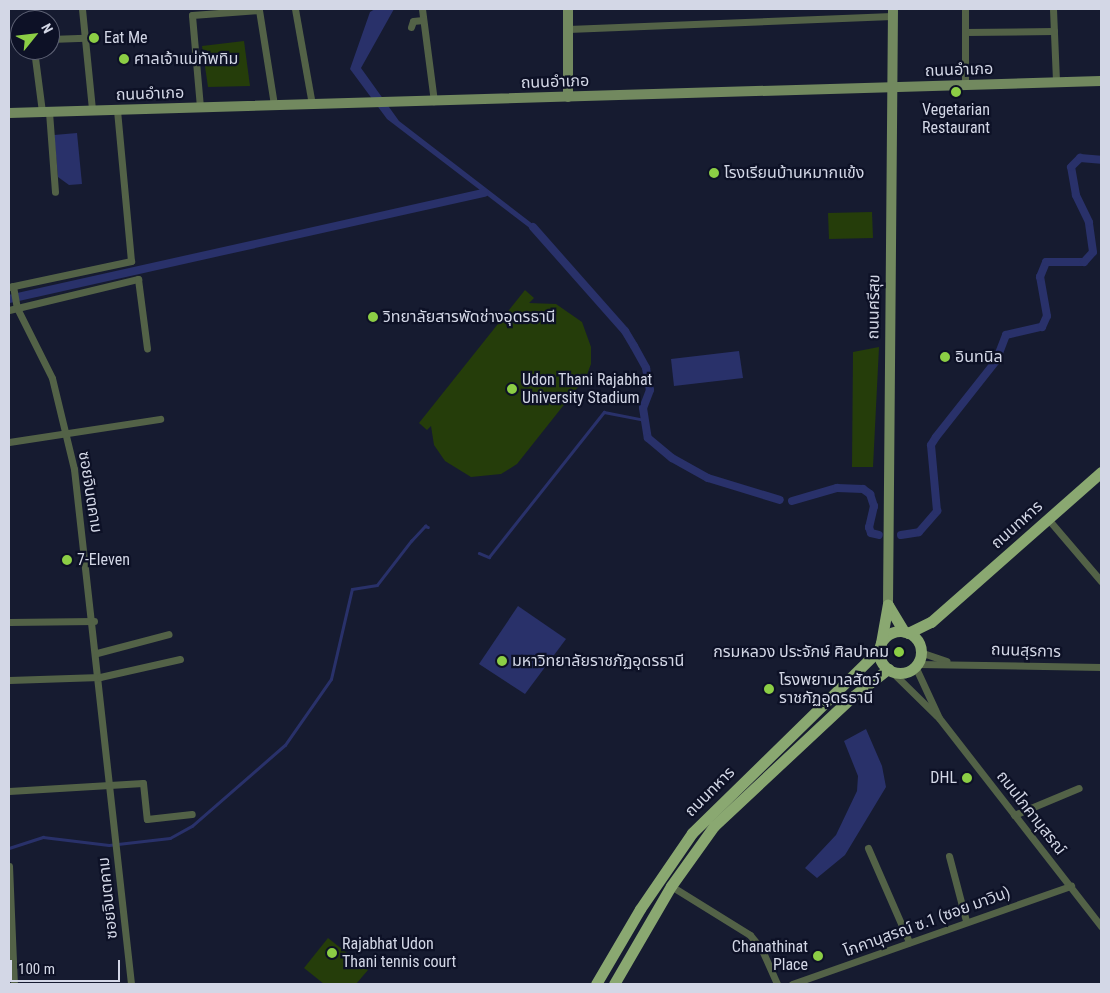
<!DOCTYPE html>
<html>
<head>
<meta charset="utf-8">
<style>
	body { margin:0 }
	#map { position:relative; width:1110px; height:993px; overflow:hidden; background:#161b30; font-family:"Roboto Condensed","Noto Sans Thai",sans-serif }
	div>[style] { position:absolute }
	.green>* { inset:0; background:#253d0a }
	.water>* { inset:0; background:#29316a }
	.stream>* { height:2.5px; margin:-1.25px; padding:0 1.25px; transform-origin:1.25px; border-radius:1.25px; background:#29316a }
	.canal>* { height:8px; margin:-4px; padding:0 4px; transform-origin:4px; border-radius:4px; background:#29316a }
	.street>* { height:7px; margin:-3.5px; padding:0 3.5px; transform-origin:3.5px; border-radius:3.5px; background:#536247 }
	.secondary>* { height:10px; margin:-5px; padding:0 5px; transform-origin:5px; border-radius:5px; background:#72895f }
	.primary>* { height:11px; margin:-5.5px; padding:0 5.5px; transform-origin:5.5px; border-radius:5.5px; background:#8aa871 }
	.primary>.ring { margin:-5.5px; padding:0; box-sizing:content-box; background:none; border:11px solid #8aa871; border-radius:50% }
	.dots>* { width:14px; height:14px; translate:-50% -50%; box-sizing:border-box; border:2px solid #0d1126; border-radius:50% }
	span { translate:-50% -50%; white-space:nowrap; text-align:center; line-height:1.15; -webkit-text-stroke:4.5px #0d1126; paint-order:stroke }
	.poi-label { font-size:16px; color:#d3d7e6 }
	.left { translate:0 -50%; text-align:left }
	.right { translate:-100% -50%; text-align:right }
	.street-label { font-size:16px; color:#d3d7e6 }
	.frame { position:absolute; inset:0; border:10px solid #d3d7e6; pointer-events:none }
	.north { position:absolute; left:10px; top:10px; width:50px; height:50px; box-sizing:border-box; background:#0d1126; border:1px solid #5c6073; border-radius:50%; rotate:61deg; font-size:14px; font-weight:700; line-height:20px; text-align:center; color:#d3d7e6 }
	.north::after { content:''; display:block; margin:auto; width:18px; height:22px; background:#8cce45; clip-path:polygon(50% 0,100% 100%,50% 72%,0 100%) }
	.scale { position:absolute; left:10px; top:960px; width:110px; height:22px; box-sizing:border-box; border:2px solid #d3d7e6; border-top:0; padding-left:6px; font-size:15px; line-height:18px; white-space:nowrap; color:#d3d7e6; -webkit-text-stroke:4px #0d1126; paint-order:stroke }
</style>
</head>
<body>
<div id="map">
	<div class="green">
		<i style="clip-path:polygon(244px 41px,250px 86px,208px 87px,202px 46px)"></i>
		<i style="clip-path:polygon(872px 212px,873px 238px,829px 239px,828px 213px)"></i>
		<i style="clip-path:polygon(525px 290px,534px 298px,529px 303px,556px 304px,582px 322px,591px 347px,591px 364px,586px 377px,517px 464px,501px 474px,471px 477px,445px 461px,434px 445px,431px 426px,427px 430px,419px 423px)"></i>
		<i style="clip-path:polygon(879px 347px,873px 467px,852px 467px,853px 352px)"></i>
		<i style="clip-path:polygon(328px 938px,368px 970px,356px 984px,324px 984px,304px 968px)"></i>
	</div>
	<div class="water">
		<i style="clip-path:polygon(375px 9px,394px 9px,361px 68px,399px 121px,534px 225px,531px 229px,387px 119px,350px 69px,370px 12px)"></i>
		<i style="clip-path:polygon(77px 133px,82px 184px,69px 185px,58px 177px,54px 135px)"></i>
		<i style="clip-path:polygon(739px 351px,743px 378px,674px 386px,671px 359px)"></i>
		<i style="clip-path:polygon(518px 606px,566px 639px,525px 694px,479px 664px)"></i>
		<i style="clip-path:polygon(866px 729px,882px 766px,886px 787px,845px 855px,817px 878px,805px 868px,836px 835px,857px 791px,858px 776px,844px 741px)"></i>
	</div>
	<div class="stream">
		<i style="left:479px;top:553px;width:11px;rotate:22deg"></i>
		<i style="left:489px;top:557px;width:185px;rotate:-51.6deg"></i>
		<i style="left:604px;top:412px;width:42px;rotate:11deg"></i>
		<i style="left:9px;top:848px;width:36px;rotate:-18deg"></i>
		<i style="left:43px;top:837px;width:66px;rotate:6.9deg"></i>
		<i style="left:109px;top:845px;width:61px;rotate:-6.5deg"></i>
		<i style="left:170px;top:838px;width:25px;rotate:-29deg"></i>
		<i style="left:192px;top:826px;width:123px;rotate:-41.1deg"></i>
		<i style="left:285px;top:745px;width:80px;rotate:-55.1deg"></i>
		<i style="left:331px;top:679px;width:92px;rotate:-76.9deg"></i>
		<i style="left:352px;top:589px;width:25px;rotate:-9deg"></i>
		<i style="left:377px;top:585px;width:56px;rotate:-52.3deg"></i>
		<i style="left:411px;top:541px;width:21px;rotate:-47deg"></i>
		<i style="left:425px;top:526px;width:3px;rotate:18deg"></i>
	</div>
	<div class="canal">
		<i style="left:533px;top:227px;width:139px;rotate:48.5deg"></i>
		<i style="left:625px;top:331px;width:17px;rotate:59deg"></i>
		<i style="left:634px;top:346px;width:25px;rotate:61deg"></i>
		<i style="left:646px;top:368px;width:22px;rotate:80deg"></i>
		<i style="left:650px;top:390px;width:19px;rotate:111deg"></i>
		<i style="left:643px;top:408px;width:30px;rotate:81deg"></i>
		<i style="left:648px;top:438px;width:31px;rotate:40deg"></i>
		<i style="left:672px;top:458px;width:41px;rotate:29.1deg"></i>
		<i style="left:708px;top:478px;width:75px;rotate:17deg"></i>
		<i style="left:9px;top:299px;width:487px;rotate:-12.6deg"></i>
		<i style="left:792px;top:501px;width:47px;rotate:-16.1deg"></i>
		<i style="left:837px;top:488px;width:26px;rotate:2deg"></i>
		<i style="left:863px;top:489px;width:9px;rotate:36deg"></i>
		<i style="left:870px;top:494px;width:13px;rotate:72deg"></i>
		<i style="left:874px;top:506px;width:22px;rotate:103deg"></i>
		<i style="left:869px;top:527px;width:6px;rotate:72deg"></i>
		<i style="left:871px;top:533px;width:8px;rotate:14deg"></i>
		<i style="left:901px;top:535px;width:18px;rotate:-9deg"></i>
		<i style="left:919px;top:532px;width:28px;rotate:-49deg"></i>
		<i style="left:937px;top:511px;width:66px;rotate:-95.2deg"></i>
		<i style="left:931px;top:445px;width:9px;rotate:-58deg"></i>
		<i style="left:936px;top:437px;width:97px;rotate:-51.7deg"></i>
		<i style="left:996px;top:361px;width:28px;rotate:-69deg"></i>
		<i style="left:1006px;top:335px;width:37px;rotate:-13deg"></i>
		<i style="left:1042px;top:327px;width:12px;rotate:-66deg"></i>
		<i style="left:1047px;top:316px;width:40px;rotate:-100deg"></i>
		<i style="left:1040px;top:277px;width:16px;rotate:-68deg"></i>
		<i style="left:1046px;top:262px;width:38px"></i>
		<i style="left:1084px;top:262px;width:13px;rotate:-48deg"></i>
		<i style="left:1093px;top:252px;width:30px;rotate:-98deg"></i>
		<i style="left:1089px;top:222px;width:30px;rotate:-116deg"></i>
		<i style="left:1076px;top:195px;width:28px;rotate:-100deg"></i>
		<i style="left:1071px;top:167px;width:13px;rotate:-45deg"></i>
		<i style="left:1080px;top:158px;width:21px;rotate:5deg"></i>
	</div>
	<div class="street">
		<i style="left:82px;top:9px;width:101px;rotate:84.3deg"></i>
		<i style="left:295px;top:9px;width:97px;rotate:79.9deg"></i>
		<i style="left:422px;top:9px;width:93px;rotate:82.6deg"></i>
		<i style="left:1053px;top:9px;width:73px;rotate:87.6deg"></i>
		<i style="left:411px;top:27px;width:6px;rotate:-72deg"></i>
		<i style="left:413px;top:21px;width:10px;rotate:-6deg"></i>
		<i style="left:568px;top:29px;width:324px;rotate:-2.3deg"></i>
		<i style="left:965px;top:32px;width:89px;rotate:-0.6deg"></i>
		<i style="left:50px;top:39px;width:35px;rotate:-2deg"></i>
		<i style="left:34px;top:50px;width:63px;rotate:82.6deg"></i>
		<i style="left:965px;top:85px;width:76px;rotate:-90deg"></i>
		<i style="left:200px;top:107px;width:92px;rotate:-95deg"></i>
		<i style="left:192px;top:15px;width:67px;rotate:-4.3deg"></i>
		<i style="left:259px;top:10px;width:96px;rotate:81deg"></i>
		<i style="left:49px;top:112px;width:80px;rotate:85.7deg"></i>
		<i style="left:13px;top:286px;width:22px;rotate:80deg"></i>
		<i style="left:17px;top:308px;width:78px;rotate:63.4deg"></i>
		<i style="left:52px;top:378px;width:94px;rotate:76.4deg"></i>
		<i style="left:74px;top:469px;width:518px;rotate:83.68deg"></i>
		<i style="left:9px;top:287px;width:125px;rotate:-12deg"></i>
		<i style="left:131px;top:261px;width:152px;rotate:-95.3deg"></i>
		<i style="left:9px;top:310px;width:133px;rotate:-13.5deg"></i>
		<i style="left:138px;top:279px;width:70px;rotate:82.6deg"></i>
		<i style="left:9px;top:442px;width:153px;rotate:-8.7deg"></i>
		<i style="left:1048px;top:519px;width:82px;rotate:49.5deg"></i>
		<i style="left:9px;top:622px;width:85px;rotate:-0.7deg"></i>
		<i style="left:920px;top:652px;width:28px;rotate:19deg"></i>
		<i style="left:97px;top:653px;width:74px;rotate:-14.8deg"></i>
		<i style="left:917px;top:664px;width:184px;rotate:0.9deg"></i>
		<i style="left:915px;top:666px;width:57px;rotate:65.2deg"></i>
		<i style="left:939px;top:718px;width:264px;rotate:52.1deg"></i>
		<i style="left:890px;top:670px;width:66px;rotate:44.4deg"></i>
		<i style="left:9px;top:680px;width:91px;rotate:-1.9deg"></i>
		<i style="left:100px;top:677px;width:82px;rotate:-12.7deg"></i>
		<i style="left:9px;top:791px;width:134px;rotate:-3.4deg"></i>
		<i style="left:143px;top:783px;width:36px;rotate:84deg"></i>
		<i style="left:147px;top:819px;width:45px;rotate:-6.3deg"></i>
		<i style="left:1014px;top:815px;width:70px;rotate:-22.6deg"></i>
		<i style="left:868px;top:848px;width:103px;rotate:66.4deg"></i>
		<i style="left:949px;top:856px;width:67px;rotate:75.3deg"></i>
		<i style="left:9px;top:866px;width:118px;rotate:87.6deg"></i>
		<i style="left:671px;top:886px;width:93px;rotate:31.8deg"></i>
		<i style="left:750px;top:935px;width:19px;rotate:51deg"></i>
		<i style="left:762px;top:950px;width:37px;rotate:66deg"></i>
		<i style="left:792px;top:984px;width:296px;rotate:-19.4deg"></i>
	</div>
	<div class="secondary">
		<i style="left:568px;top:97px;width:88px;rotate:-90deg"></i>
		<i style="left:9px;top:113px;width:1092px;rotate:-1.68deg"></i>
		<i style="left:888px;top:605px;width:596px;rotate:-89.52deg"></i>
	</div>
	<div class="primary">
		<i style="left:888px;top:605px;width:31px;rotate:59deg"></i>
		<i class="ring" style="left:879px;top:631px;width:31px;height:31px"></i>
		<i style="left:908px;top:633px;width:25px;rotate:-26deg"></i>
		<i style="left:931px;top:622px;width:227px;rotate:-41.4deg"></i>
		<i style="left:881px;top:643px;width:39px;rotate:-80deg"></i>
		<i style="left:596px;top:984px;width:87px;rotate:-59.6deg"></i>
		<i style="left:640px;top:909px;width:92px;rotate:-55.6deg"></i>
		<i style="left:692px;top:833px;width:262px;rotate:-44.4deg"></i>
		<i style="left:614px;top:984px;width:113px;rotate:-59.8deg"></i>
		<i style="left:671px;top:886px;width:74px;rotate:-54.4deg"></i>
		<i style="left:714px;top:826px;width:189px;rotate:-43.1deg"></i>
		<i style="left:852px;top:697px;width:46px;rotate:-37.9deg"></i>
	</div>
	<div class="dots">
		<i style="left:94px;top:38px;background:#8cce45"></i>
		<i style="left:124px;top:59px;background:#8cce45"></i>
		<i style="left:956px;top:92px;background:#8cce45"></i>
		<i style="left:714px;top:173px;background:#8cce45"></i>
		<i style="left:373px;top:317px;background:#8cce45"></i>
		<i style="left:945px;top:357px;background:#8cce45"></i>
		<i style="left:512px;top:389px;background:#8cce45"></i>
		<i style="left:67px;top:560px;background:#8cce45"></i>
		<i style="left:899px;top:652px;background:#8cce45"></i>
		<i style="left:502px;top:661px;background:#8cce45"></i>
		<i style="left:769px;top:689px;background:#8cce45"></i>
		<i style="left:967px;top:778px;background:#8cce45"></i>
		<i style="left:332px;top:953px;background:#8cce45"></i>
		<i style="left:818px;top:956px;background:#8cce45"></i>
	</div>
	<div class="poi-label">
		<span class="left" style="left:104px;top:38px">Eat Me</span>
		<span class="left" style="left:134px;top:59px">ศาลเจ้าแม่ทัพทิม</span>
		<span style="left:956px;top:119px">Vegetarian<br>Restaurant</span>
		<span class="left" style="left:724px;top:173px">โรงเรียนบ้านหมากแข้ง</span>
		<span class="left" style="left:383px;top:317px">วิทยาลัยสารพัดช่างอุดรธานี</span>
		<span class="left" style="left:955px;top:357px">อินทนิล</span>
		<span class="left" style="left:522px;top:389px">Udon Thani Rajabhat<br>University Stadium</span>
		<span class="left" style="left:77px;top:560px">7-Eleven</span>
		<span class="right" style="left:889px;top:652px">กรมหลวง ประจักษ์ ศิลปาคม</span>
		<span class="left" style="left:512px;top:661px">มหาวิทยาลัยราชภัฏอุดรธานี</span>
		<span class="left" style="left:779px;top:689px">โรงพยาบาลสัตว์<br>ราชภัฏอุดรธานี</span>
		<span class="right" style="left:957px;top:778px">DHL</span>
		<span class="left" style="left:342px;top:953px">Rajabhat Udon<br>Thani tennis court</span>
		<span class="right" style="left:808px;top:956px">Chanathinat<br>Place</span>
	</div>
	<div class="street-label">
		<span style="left:959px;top:70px;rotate:-2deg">ถนนอำเภอ</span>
		<span style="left:555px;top:82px;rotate:-2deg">ถนนอำเภอ</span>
		<span style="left:150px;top:94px;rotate:-2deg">ถนนอำเภอ</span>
		<span style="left:874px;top:307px;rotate:-89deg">ถนนศรีสุข</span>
		<span style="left:90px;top:492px;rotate:81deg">ซอยจินตคาม</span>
		<span style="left:1017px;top:525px;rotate:-42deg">ถนนทหาร</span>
		<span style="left:1026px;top:651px;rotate:2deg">ถนนสุรการ</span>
		<span style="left:710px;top:792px;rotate:-45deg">ถนนทหาร</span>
		<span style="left:1031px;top:813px;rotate:52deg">ถนนโภคานุสรณ์</span>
		<span style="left:108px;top:898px;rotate:-96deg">ซอยจินตคาม</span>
		<span style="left:927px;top:922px;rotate:-20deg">โภคานุสรณ์ ซ.1 (ซอย มาวิน)</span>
	</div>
	<div class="frame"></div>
	<div class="north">N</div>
	<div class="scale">100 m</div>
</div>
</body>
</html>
